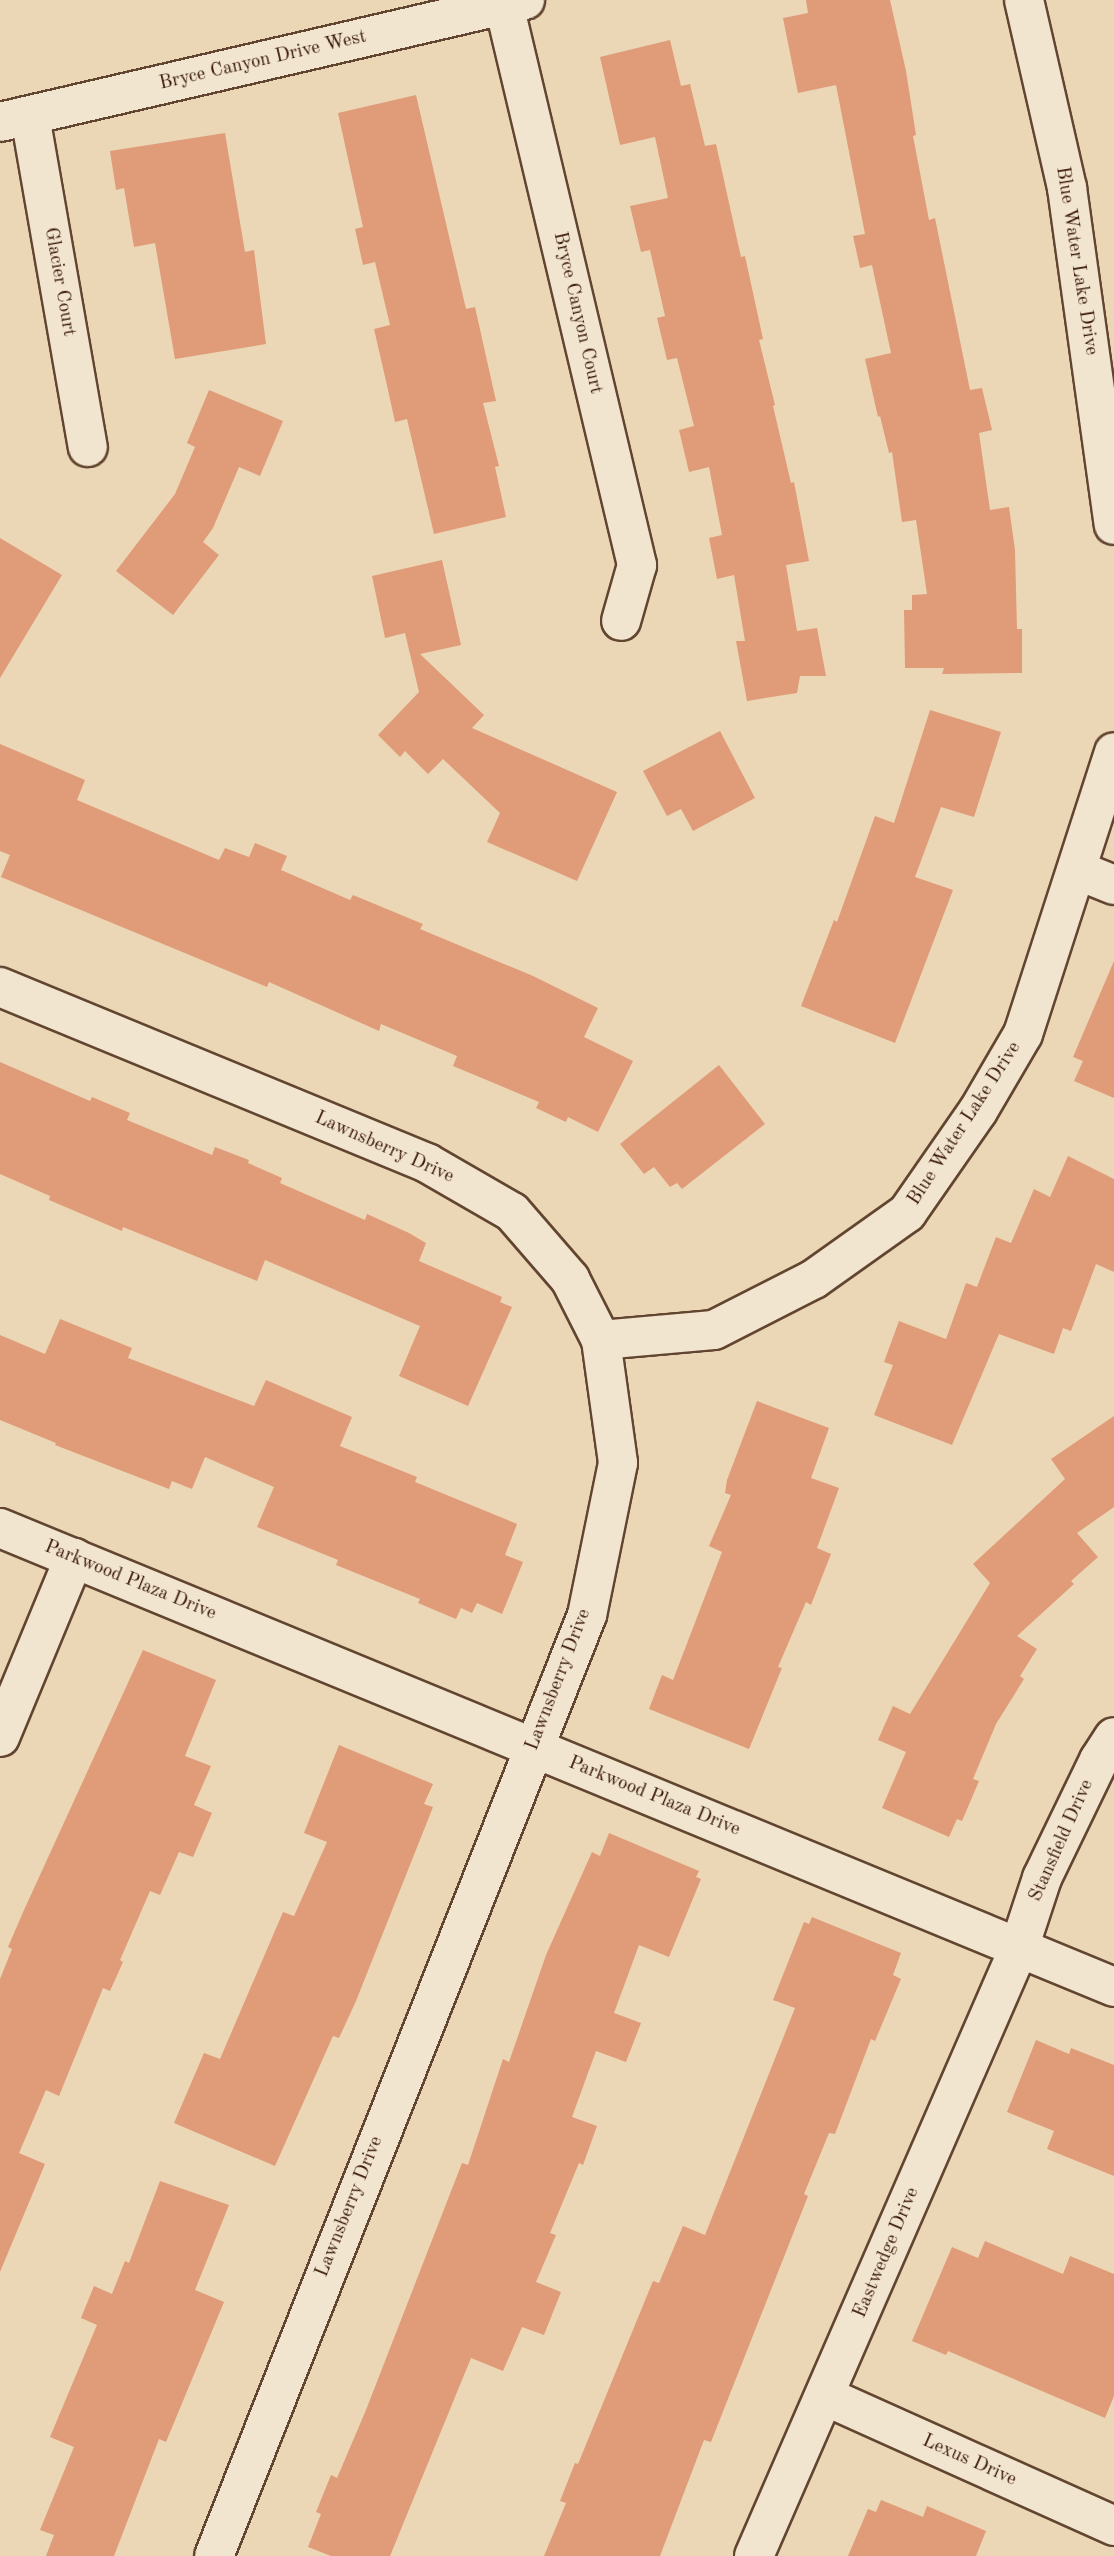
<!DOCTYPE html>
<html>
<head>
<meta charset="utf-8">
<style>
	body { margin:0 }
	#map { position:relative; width:1114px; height:2556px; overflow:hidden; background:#ebd7b5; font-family:"Old Standard TT",serif }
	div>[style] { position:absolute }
	.building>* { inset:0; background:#e09b79 }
	.roads { filter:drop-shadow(2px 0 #624530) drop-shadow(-2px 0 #624530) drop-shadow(0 2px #624530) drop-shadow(0 -2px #624530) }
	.minor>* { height:38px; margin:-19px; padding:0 19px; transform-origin:19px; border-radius:19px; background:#f2e5cf }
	span { translate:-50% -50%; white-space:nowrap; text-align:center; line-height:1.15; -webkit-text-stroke:7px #f2e5cf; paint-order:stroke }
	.street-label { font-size:19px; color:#351403 }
</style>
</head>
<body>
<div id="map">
	<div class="building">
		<i style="clip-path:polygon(806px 0,890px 0,906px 71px,916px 135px,913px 136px,929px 220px,935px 218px,970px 390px,982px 388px,992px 430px,979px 433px,990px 510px,1009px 507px,1015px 550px,1017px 629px,1022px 629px,1022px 673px,942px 674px,944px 668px,905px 668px,904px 610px,912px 610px,912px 595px,927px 594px,916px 520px,902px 522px,892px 452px,889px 453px,880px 416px,878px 417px,865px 359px,891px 353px,872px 265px,860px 268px,853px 236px,865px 234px,836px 85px,798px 93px,783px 18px,808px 13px)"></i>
		<i style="clip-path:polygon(670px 40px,681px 86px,690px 84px,705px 146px,716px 144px,741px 257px,745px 256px,763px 339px,759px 340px,775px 405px,773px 406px,791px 483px,794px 482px,809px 561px,786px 565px,797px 631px,817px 628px,826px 676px,800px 676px,797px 693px,747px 701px,736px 641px,745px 641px,734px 575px,717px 579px,709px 538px,722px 535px,709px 467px,689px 472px,679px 430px,694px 426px,677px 358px,667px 360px,657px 318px,665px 316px,650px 250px,641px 252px,630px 206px,668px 198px,655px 137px,620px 145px,600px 57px)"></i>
		<i style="clip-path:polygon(416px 95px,466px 309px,475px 307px,496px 401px,483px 403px,499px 466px,495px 467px,506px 517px,434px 534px,407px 419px,395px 422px,386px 381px,374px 329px,390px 325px,375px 262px,363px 265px,355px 229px,363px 227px,338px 113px)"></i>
		<i style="clip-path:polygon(225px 133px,245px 252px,254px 250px,266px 344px,175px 359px,155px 243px,134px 247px,124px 188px,116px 190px,110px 151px)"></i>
		<i style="clip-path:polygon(209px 390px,283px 421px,260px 476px,239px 467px,213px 528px,203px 542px,219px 555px,173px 615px,116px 571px,175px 494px,195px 447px,187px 443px)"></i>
		<i style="clip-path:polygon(0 538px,62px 575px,0 678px)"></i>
		<i style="clip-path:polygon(442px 560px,461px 645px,420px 654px,484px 715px,472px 728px,617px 792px,577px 881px,487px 842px,500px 813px,443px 759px,428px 774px,405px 751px,400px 757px,378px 735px,419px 692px,405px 633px,385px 638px,372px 576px)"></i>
		<i style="clip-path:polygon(930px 710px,1001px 732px,974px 817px,941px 807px,915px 877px,953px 890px,895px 1043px,801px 1006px,834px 920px,837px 922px,875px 816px,894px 823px)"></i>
		<i style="clip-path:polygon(720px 731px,755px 798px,693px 831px,681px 809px,667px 816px,643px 771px)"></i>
		<i style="clip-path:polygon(0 744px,85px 780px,77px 800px,219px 860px,225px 848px,249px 857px,255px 843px,287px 856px,281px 870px,350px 900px,353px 895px,423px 924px,420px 929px,533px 976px,598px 1008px,584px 1037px,633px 1061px,598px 1132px,568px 1117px,566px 1122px,536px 1108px,539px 1102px,453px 1066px,457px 1056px,381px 1024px,379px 1031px,269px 982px,267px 987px,1px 877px,10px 855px,0 851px)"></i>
		<i style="clip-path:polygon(1114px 961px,1114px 1098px,1074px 1081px,1083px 1061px,1073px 1057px)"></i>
		<i style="clip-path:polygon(0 1062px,90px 1101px,92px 1097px,130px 1113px,127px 1120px,212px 1155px,215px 1147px,249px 1160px,248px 1163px,282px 1178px,280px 1183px,365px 1220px,367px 1214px,409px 1233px,426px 1243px,419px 1261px,502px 1297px,500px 1302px,512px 1307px,468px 1406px,399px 1376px,420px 1326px,265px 1260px,257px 1281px,123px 1227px,122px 1231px,49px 1200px,50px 1196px,0 1174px)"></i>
		<i style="clip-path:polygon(719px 1065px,765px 1124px,682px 1189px,677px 1183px,670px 1187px,654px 1167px,644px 1174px,620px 1144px)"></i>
		<i style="clip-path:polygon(1068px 1156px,1114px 1179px,1114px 1272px,1096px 1264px,1071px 1331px,1063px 1328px,1054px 1354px,999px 1334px,952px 1445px,874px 1415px,893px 1365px,884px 1362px,899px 1321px,946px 1339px,966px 1283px,977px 1287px,996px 1237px,1011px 1243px,1034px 1189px,1050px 1197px)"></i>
		<i style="clip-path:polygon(60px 1319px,132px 1348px,128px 1358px,254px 1406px,266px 1380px,352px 1417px,340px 1446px,417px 1477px,415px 1482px,517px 1524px,505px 1555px,523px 1562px,502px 1614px,477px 1603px,472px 1613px,461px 1608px,456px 1619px,418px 1603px,420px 1599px,336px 1565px,338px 1560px,257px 1527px,274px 1487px,205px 1457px,192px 1489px,172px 1481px,169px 1489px,55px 1445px,56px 1443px,0 1420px,0 1335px,45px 1354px)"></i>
		<i style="clip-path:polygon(757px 1401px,829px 1428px,811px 1478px,839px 1488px,817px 1548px,831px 1554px,811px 1605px,806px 1602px,778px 1667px,782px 1668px,749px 1749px,649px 1709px,662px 1675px,673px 1680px,722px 1552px,709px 1546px,731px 1495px,725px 1493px,727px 1480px)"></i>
		<i style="clip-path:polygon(1114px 1416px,1114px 1507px,1077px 1533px,1098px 1557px,1071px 1581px,1074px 1584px,1017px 1636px,1037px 1649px,1020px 1676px,1024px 1679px,996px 1724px,973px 1779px,979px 1781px,962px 1821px,957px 1819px,949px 1837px,882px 1808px,906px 1752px,878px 1740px,893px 1706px,910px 1714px,990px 1583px,973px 1564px,1065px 1479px,1051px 1459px)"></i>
		<i style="clip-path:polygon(143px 1650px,216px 1680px,185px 1756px,211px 1766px,194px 1805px,212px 1813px,193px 1857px,179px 1852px,160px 1895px,150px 1891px,120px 1960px,123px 1962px,110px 1991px,103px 1988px,59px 2096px,46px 2090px,19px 2153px,45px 2164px,0 2272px,0 1979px,12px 1949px,8px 1947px,24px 1910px)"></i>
		<i style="clip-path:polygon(339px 1745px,433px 1784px,424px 1804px,433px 1807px,356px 2001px,339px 2038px,333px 2036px,275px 2166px,174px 2123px,204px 2053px,220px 2059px,283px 1912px,294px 1916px,327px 1842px,304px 1833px)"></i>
		<i style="clip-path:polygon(609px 1833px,699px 1871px,696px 1877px,701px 1879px,669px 1957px,639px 1945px,614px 2013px,641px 2023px,626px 2062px,596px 2051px,572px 2117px,597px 2126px,583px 2165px,579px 2163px,550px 2233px,556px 2235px,536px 2282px,561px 2292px,544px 2335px,522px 2327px,503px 2371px,471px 2358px,390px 2556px,331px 2556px,308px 2547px,321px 2514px,316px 2512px,331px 2475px,337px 2478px,366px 2410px,462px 2163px,468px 2165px,503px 2059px,509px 2062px,546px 1955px,592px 1852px,600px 1856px)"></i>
		<i style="clip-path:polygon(812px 1917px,901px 1953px,893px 1975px,901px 1979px,875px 2041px,871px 2039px,835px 2134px,829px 2133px,804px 2194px,808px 2196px,711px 2442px,704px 2440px,660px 2556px,544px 2556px,566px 2503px,560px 2501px,575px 2463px,578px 2464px,653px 2281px,659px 2283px,683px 2226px,705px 2235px,795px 2008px,773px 2000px,804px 1922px,809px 1924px)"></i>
		<i style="clip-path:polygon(1036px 2040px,1069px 2054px,1071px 2048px,1114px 2065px,1114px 2176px,1047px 2149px,1054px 2131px,1007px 2112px)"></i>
		<i style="clip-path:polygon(160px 2181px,229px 2205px,195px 2290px,224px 2302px,166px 2442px,159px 2439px,114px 2556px,46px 2556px,54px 2535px,40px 2530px,74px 2447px,50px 2437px,97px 2325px,81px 2318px,94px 2286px,112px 2294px,125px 2261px,129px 2263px)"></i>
		<i style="clip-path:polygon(985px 2241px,1063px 2274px,1070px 2256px,1114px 2274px,1114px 2396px,1105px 2418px,948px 2351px,946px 2355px,912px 2341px,952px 2247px,978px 2258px)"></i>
		<i style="clip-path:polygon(881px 2500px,923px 2517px,927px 2506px,986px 2531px,976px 2556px,848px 2556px,868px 2509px,876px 2512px)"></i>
	</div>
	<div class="roads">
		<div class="minor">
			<i style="left:1024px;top:0;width:193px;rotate:77.1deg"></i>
			<i style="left:1067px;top:188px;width:340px;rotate:82.1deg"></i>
			<i style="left:504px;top:5px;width:576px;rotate:76.64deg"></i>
			<i style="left:637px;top:565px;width:58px;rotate:105.9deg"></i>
			<i style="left:30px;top:116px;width:336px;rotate:80.1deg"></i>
			<i style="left:0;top:122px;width:539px;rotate:-13.08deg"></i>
			<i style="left:1077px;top:870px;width:40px;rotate:22deg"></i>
			<i style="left:0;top:987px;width:462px;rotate:22.4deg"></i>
			<i style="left:427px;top:1163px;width:98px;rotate:30deg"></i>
			<i style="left:512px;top:1212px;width:89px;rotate:49.1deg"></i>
			<i style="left:570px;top:1279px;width:68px;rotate:63.1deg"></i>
			<i style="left:601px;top:1340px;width:124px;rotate:82.1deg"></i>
			<i style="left:618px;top:1463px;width:155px;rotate:101.5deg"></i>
			<i style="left:587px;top:1615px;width:1012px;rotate:111.62deg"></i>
			<i style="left:601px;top:1340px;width:113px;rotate:-5.1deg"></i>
			<i style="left:714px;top:1330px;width:112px;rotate:-27deg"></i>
			<i style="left:814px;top:1279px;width:114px;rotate:-35.4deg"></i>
			<i style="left:907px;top:1213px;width:124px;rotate:-55.2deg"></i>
			<i style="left:978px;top:1111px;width:89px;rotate:-59.7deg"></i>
			<i style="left:1023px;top:1034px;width:296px;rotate:-72.1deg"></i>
			<i style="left:0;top:1528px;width:1205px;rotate:22.39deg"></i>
			<i style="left:0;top:1737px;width:194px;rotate:-67.5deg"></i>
			<i style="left:825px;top:2396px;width:317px;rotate:24.2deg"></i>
			<i style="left:754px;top:2556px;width:663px;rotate:-66.45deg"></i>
			<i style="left:1019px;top:1948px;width:74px;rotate:-71.8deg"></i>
			<i style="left:1042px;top:1878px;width:131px;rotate:-64.2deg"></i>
			<i style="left:1099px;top:1760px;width:27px;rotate:-57deg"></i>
		</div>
	</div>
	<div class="street-label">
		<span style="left:263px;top:61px;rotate:-13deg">Bryce Canyon Drive West</span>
		<span style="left:1076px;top:261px;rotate:81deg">Blue Water Lake Drive</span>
		<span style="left:59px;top:282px;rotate:80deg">Glacier Court</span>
		<span style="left:577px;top:313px;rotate:77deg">Bryce Canyon Court</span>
		<span style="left:965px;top:1124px;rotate:-57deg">Blue Water Lake Drive</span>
		<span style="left:384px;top:1148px;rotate:24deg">Lawnsberry Drive</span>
		<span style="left:130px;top:1581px;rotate:22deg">Parkwood Plaza Drive</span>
		<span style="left:559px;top:1680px;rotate:-69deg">Lawnsberry Drive</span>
		<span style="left:654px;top:1797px;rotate:22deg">Parkwood Plaza Drive</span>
		<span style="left:1062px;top:1841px;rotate:-66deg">Stansfield Drive</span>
		<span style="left:350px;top:2207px;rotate:-68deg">Lawnsberry Drive</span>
		<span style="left:887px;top:2253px;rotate:-67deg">Eastwedge Drive</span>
		<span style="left:969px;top:2461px;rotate:24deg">Lexus Drive</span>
	</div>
</div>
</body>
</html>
